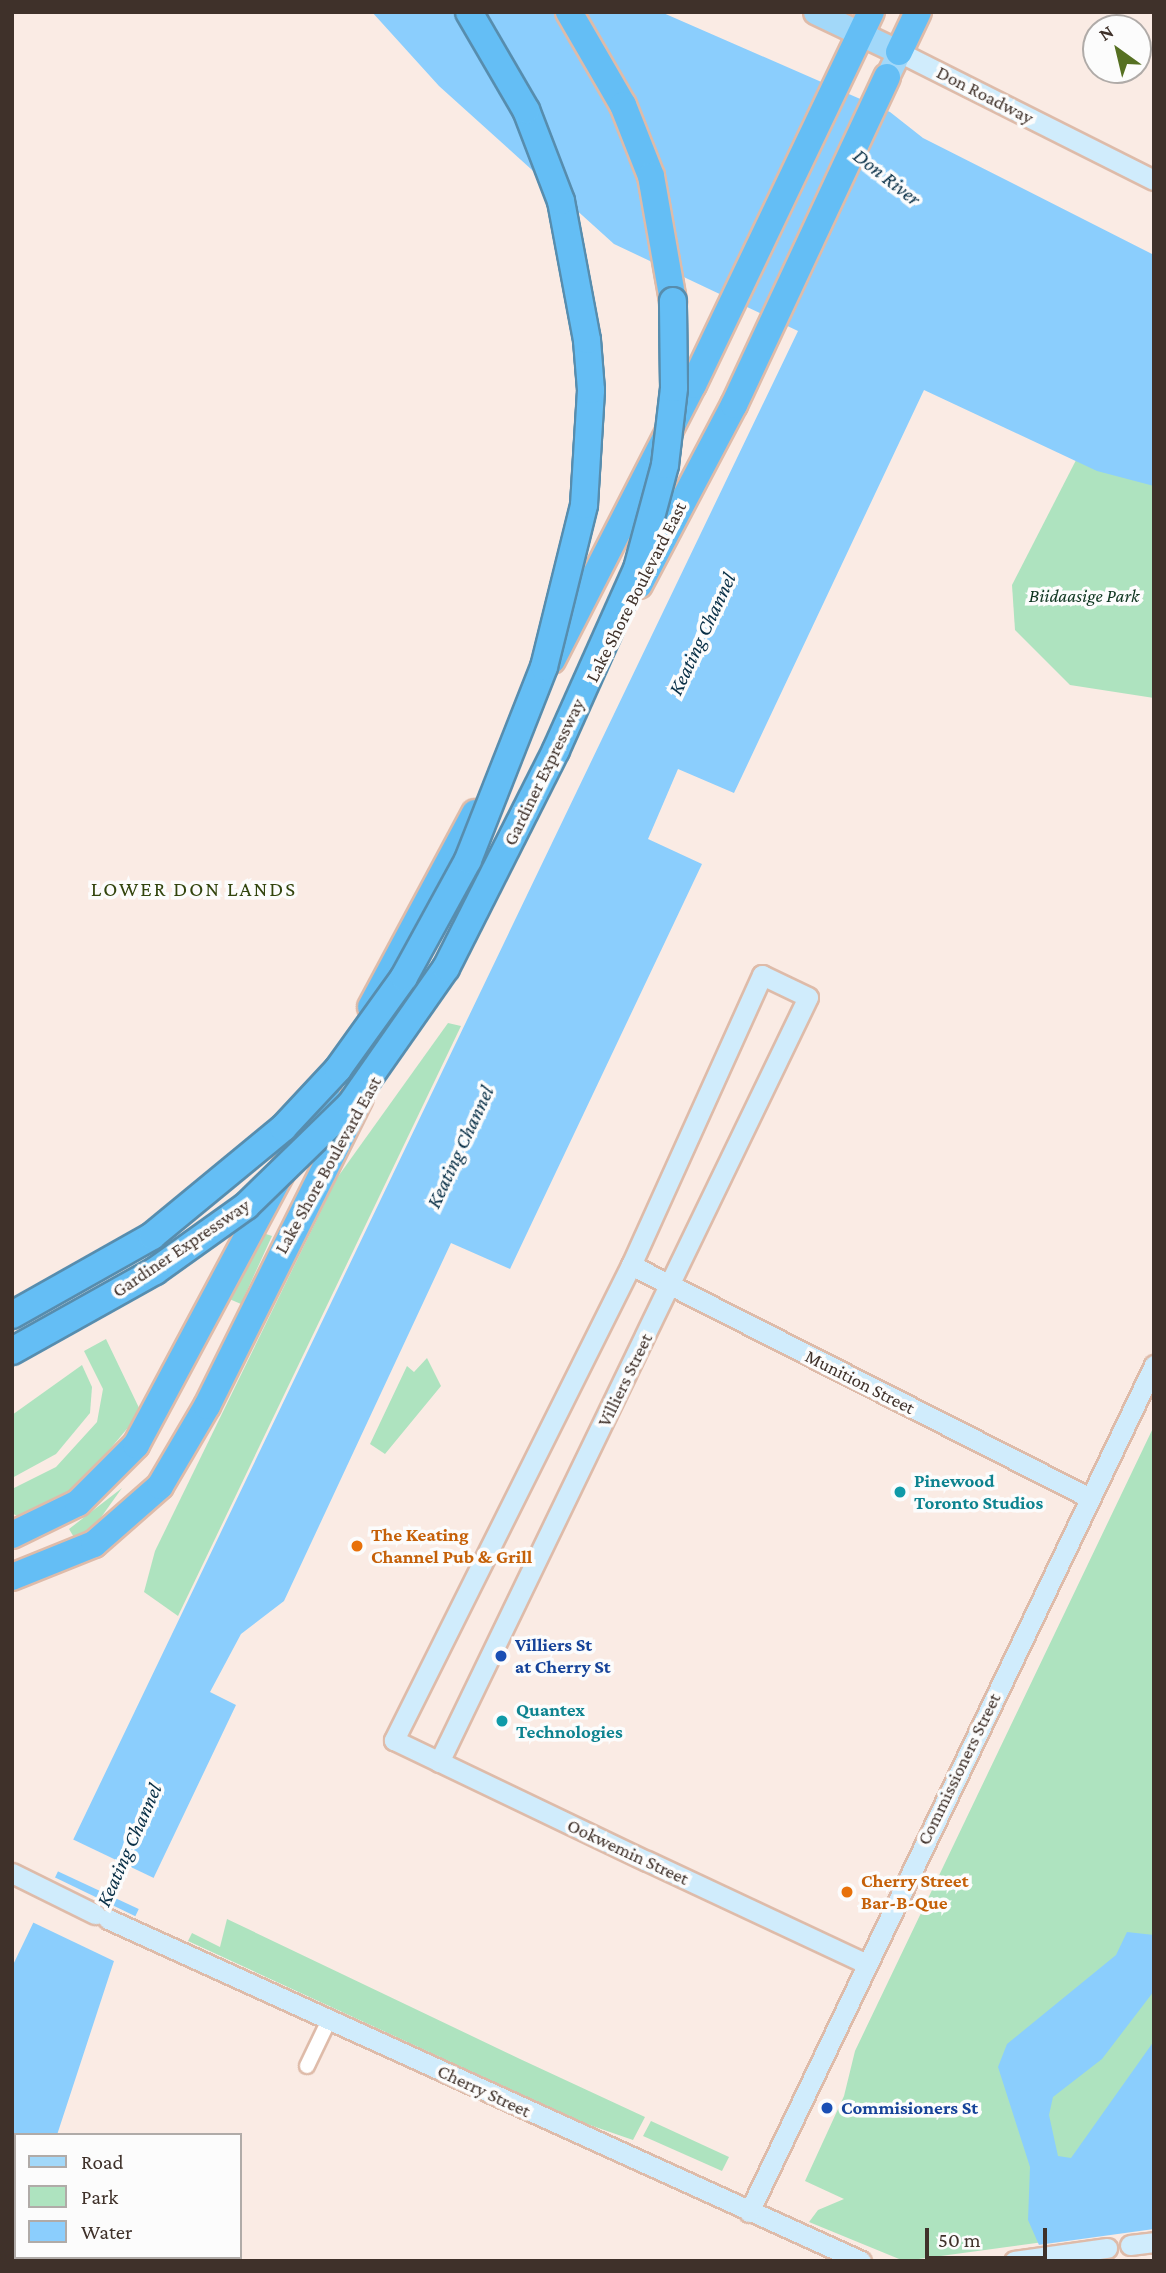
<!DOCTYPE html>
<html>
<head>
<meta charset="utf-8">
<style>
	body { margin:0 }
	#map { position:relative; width:1166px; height:2273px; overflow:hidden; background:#faebe4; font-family:"Crimson Pro",serif }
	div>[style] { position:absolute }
	.green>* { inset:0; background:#aee3bf }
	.water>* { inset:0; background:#8bcefd }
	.pier>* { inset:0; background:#faebe4 }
	.roads { filter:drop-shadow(2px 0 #debba9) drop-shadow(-2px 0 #debba9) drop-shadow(0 2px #debba9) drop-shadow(0 -2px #debba9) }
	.street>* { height:14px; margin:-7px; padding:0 7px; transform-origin:7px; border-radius:7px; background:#fff }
	.secondary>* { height:19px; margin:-9.5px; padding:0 9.5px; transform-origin:9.5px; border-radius:9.5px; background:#d0ecfc }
	.primary>* { height:23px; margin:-11.5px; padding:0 11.5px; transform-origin:11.5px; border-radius:11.5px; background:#a2d8f9 }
	.highway>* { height:26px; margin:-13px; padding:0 13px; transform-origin:13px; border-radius:13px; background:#64bef5 }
	.bridges { filter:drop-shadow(2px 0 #578dae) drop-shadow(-2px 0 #578dae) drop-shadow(0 2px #578dae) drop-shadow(0 -2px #578dae) }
	.highway-bridge>* { height:26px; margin:-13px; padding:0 13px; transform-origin:13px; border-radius:13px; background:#64bef5 }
	.dots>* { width:19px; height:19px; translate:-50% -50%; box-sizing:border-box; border:4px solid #fcfcfc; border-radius:50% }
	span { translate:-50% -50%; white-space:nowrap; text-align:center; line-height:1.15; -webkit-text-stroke:7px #fcfcfc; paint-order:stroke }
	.street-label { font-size:19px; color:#3f312a }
	.park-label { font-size:19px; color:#0d341e; font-style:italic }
	.culture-label { font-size:19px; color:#0d838f; font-weight:700 }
	.left { translate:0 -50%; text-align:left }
	.food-label { font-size:19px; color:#c56008; font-weight:700 }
	.transit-label { font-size:19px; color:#164399; font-weight:700 }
	.water-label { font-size:21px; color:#082f46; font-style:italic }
	.neighbourhood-label { font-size:21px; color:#32440d; letter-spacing:2px }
	.frame { position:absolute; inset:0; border:14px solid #3f312a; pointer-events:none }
	.legend { position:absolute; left:14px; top:2133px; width:228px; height:126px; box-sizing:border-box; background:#fcfcfc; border:2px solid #b0aba8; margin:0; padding:9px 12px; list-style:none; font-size:21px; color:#3f312a }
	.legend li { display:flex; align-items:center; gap:14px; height:35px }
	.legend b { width:35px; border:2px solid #b0aba8 }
	.north { position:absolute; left:1082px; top:14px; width:70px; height:70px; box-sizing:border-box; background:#fcfcfc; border:2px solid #b0aba8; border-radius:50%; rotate:326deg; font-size:19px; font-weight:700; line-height:28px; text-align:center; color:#3f312a }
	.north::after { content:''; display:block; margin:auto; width:24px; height:32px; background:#567022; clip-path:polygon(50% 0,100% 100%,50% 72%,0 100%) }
	.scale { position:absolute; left:925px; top:2228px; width:122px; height:32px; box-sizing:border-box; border:4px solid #3f312a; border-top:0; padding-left:9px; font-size:21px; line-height:24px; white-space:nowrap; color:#3f312a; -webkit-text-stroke:5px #fcfcfc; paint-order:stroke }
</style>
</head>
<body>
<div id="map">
	<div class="green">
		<i style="clip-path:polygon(1154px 308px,1154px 698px,1070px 685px,1015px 630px,1012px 585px)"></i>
		<i style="clip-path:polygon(448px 1023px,461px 1026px,178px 1616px,144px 1592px,155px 1551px,337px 1178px)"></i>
		<i style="clip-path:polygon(260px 1232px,272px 1236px,241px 1304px,227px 1298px)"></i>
		<i style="clip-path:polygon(106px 1339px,141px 1412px,75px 1491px,20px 1518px,12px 1513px,12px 1489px,56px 1467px,97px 1422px,103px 1389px,84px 1351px)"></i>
		<i style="clip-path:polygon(427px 1358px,441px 1386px,385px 1454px,370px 1444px,407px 1366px,414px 1372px)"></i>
		<i style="clip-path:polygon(82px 1365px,92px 1387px,90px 1413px,56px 1454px,12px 1478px,12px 1415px)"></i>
		<i style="clip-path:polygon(1154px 1426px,1154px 2227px,904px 2261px,809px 2222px,818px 2210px,844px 2199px,805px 2181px,844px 2096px,855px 2051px)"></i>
		<i style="clip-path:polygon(122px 1488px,92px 1530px,75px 1539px,69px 1529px)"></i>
		<i style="clip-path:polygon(227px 1919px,520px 2059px,645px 2117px,633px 2140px,581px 2122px,188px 1941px,192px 1933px,220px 1947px)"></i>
		<i style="clip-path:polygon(651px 2121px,729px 2157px,722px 2171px,643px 2136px)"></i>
	</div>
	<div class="water">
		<i style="clip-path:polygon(372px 12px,661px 12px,890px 112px,923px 138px,1154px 255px,1154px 486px,1097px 471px,924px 390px,734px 793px,678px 769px,648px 839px,702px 864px,510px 1269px,451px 1243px,284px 1601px,241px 1634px,210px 1692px,236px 1705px,114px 1961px,57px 2135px,16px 2135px,16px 2257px,79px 2261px,12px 2261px,12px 1967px,798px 331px,614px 244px,439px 86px)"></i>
		<i style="clip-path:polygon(1127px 1932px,1154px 1935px,1154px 1991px,1102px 2059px,1053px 2097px,1049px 2115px,1058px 2156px,1071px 2158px,1154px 2041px,1154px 2261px,1046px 2261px,1028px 2220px,1030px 2167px,998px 2067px,1007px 2044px,1116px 1955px)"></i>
	</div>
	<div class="pier">
		<i style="clip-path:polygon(70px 1838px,158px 1880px,143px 1911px,55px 1870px)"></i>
		<i style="clip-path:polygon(52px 1876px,139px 1918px,118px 1963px,30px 1921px)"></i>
		<i style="clip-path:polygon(1154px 2229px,1154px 2261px,1043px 2261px,1038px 2245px)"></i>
	</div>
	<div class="roads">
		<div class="street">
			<i style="left:307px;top:2066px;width:51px;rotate:-64.4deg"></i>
		</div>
		<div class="secondary">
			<i style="left:899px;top:52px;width:285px;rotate:26.7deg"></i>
			<i style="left:631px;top:1265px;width:515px;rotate:26.91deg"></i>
			<i style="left:439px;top:1762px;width:849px;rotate:-64.25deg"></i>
			<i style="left:808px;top:997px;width:51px;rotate:-154.4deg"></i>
			<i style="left:762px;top:975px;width:318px;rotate:114.3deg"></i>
			<i style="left:631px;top:1265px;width:531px;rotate:116.52deg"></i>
			<i style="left:394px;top:1740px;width:280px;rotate:25.6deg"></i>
			<i style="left:647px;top:1861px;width:238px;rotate:25.1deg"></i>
			<i style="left:12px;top:1873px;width:93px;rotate:26.3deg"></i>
			<i style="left:108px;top:1919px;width:827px;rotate:24.43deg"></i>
			<i style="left:749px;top:2212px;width:939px;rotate:-64.44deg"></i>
			<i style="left:1130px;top:2245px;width:24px;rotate:-7deg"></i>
			<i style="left:1014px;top:2261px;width:94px;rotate:-8deg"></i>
		</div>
		<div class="primary">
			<i style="left:815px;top:12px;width:93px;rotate:25.5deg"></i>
			<i style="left:899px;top:52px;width:28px;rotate:116deg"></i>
		</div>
		<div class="highway">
			<i style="left:569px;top:12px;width:108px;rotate:59.9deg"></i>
			<i style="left:623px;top:105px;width:76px;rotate:68.5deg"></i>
			<i style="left:651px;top:176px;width:127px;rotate:80deg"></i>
			<i style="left:899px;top:52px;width:44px;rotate:-64.6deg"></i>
			<i style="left:639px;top:585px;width:204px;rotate:-62.2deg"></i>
			<i style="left:734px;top:405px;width:362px;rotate:-65deg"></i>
			<i style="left:552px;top:660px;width:309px;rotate:-62.9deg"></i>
			<i style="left:693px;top:385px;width:413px;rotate:-64.5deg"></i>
			<i style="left:371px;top:1007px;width:220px;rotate:-61.8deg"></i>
			<i style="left:12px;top:1535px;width:73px;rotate:-25.9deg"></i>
			<i style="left:78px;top:1503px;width:82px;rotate:-45deg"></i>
			<i style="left:136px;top:1445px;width:406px;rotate:-61.9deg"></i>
			<i style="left:12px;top:1577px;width:88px;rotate:-21.9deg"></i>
			<i style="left:94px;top:1544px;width:88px;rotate:-41.3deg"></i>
			<i style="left:160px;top:1486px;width:93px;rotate:-59.6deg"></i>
			<i style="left:207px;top:1406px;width:344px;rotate:-63.6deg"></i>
		</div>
	</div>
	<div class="bridges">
		<div class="highway-bridge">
			<i style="left:12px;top:1315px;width:161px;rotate:-29.4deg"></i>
			<i style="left:152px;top:1236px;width:170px;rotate:-39.5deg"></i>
			<i style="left:283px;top:1128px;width:81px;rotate:-47deg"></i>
			<i style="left:338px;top:1069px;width:113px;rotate:-54.3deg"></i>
			<i style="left:404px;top:977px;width:133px;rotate:-61.3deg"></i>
			<i style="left:468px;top:860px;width:207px;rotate:-68.5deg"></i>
			<i style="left:544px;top:667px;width:167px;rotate:-76.1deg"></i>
			<i style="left:584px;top:505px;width:115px;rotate:-86.5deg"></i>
			<i style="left:591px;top:390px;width:50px;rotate:-94.6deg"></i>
			<i style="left:587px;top:340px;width:141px;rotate:-100.6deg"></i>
			<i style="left:561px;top:201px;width:97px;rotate:-111deg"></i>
			<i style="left:526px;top:110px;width:113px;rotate:-120.2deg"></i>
			<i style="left:12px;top:1351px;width:164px;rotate:-29.2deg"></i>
			<i style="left:155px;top:1271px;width:112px;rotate:-35.5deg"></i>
			<i style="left:246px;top:1206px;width:145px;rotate:-44.2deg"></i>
			<i style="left:350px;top:1105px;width:167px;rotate:-55deg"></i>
			<i style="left:446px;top:968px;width:244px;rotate:-63.2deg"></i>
			<i style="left:556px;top:750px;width:198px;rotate:-65.9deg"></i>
			<i style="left:637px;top:569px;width:108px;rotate:-74.9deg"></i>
			<i style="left:665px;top:465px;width:78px;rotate:-83.3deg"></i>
			<i style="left:674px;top:388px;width:87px;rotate:-90.7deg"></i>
		</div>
	</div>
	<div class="dots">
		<i style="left:900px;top:1492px;background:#0f9aa8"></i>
		<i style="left:357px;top:1546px;background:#e8710a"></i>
		<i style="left:501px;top:1656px;background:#1a4fb4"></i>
		<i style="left:502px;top:1721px;background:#0f9aa8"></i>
		<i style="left:847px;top:1892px;background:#e8710a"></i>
		<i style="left:827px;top:2108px;background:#1a4fb4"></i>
	</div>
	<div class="street-label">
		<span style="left:985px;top:95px;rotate:27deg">Don Roadway</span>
		<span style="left:636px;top:592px;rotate:-63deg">Lake Shore Boulevard East</span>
		<span style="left:544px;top:772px;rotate:-64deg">Gardiner Expressway</span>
		<span style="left:328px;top:1165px;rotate:-61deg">Lake Shore Boulevard East</span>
		<span style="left:181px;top:1248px;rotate:-34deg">Gardiner Expressway</span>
		<span style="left:625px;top:1380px;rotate:-64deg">Villiers Street</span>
		<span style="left:860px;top:1382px;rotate:27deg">Munition Street</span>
		<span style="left:959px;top:1769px;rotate:-64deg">Commissioners Street</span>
		<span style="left:628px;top:1852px;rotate:25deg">Ookwemin Street</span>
		<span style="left:484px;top:2091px;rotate:25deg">Cherry Street</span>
	</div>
	<div class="park-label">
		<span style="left:1084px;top:596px">Biidaasige Park</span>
	</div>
	<div class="culture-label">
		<span class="left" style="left:914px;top:1492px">Pinewood<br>Toronto Studios</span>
		<span class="left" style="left:516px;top:1721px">Quantex<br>Technologies</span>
	</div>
	<div class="food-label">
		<span class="left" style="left:371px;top:1546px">The Keating<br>Channel Pub &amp; Grill</span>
		<span class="left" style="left:861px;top:1892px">Cherry Street<br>Bar-B-Que</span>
	</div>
	<div class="transit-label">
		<span class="left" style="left:515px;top:1656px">Villiers St<br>at Cherry St</span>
		<span class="left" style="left:841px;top:2108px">Commisioners St</span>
	</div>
	<div class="water-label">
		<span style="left:887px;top:177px;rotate:38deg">Don River</span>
		<span style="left:702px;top:634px;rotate:-65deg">Keating Channel</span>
		<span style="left:460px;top:1147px;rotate:-65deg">Keating Channel</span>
		<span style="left:129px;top:1845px;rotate:-66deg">Keating Channel</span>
	</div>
	<div class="neighbourhood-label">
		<span style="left:194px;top:889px">LOWER DON LANDS</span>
	</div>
	<div class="frame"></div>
	<ul class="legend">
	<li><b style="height:9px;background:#a2d8f9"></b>Road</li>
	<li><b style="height:19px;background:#aee3bf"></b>Park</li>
	<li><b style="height:19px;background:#8bcefd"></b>Water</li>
	</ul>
	<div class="north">N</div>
	<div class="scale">50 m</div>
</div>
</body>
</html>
